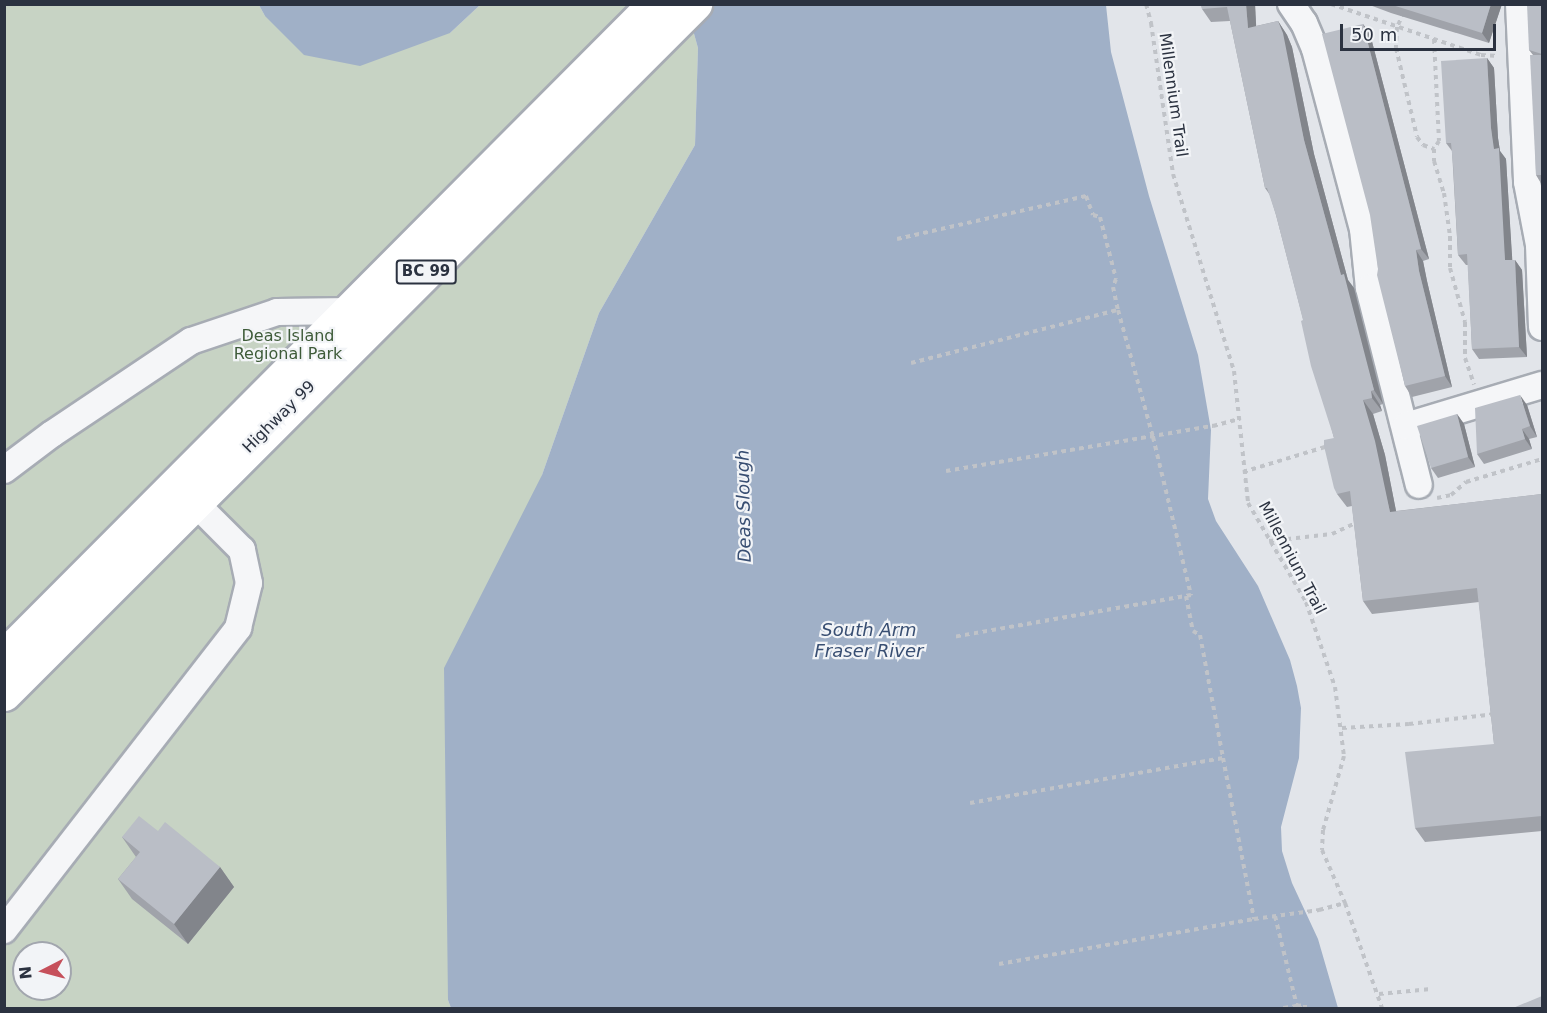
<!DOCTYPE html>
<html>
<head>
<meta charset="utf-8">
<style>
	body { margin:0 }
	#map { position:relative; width:1547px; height:1013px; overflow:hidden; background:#e2e5ea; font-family:"DejaVu Sans",sans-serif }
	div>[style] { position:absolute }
	.green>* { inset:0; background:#c7d3c4 }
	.water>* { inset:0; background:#a0b0c7 }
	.path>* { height:4px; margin-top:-2px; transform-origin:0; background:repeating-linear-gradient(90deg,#c0c3c8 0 4.5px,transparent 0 9px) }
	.roads { filter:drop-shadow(2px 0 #a7acb4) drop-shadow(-2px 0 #a7acb4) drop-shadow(0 2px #a7acb4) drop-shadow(0 -2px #a7acb4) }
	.minor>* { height:26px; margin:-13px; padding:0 13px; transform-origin:13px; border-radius:13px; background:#f5f6f8 }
	.highway>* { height:33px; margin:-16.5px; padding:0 16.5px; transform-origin:16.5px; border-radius:16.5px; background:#fff }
	.wall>* { inset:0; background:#a0a3aa }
	.shaded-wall>* { inset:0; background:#82858b }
	.building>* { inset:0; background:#babec6 }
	span { translate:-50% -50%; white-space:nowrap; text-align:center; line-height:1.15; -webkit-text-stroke:4.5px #f2f4f7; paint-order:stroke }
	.shield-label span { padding:2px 4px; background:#f2f4f7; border:2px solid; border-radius:4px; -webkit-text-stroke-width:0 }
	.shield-label { font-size:15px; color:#2b3240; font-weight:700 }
	.street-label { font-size:16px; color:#2b3240 }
	.park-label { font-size:16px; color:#3e5b39 }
	.water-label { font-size:18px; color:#384e72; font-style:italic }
	.frame { position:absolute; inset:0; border:6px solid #2b3240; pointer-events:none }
	.north { position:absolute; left:12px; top:941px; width:60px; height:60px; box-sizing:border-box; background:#f2f4f7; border:2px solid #a2a6ae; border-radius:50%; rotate:264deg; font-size:16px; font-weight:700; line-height:24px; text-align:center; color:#2b3240 }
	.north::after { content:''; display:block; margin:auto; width:21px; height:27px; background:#c6505b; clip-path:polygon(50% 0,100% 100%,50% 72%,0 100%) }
	.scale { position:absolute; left:1340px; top:24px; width:156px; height:27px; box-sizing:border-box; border:3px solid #2b3240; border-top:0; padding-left:8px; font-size:18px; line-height:21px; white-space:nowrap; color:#2b3240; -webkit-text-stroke:4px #f2f4f7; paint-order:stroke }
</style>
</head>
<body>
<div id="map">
	<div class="green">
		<i style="clip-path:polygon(evenodd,5px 5px,259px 5px,265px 16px,450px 33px,480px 5px,686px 5px,698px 48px,695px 145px,599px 313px,542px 475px,448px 1000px,451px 1008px,5px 1008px,5px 5px,24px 953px,60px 953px,60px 989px,24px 989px,24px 953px)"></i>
	</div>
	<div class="water">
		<i style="clip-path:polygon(259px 5px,480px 5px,450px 33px,360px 66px,304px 55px,265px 16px)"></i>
		<i style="clip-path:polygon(686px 5px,1106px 5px,1111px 52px,1149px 196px,1198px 355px,1211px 430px,1208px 499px,1216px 521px,1258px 586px,1290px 660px,1297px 686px,1301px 708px,1299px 758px,1281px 827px,1282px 851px,1292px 883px,1318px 939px,1338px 1008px,451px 1008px,448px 1000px,444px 668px,542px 475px,599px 313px,695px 145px,698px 48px)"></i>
	</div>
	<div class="path">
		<i style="left:1146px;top:4px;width:20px;rotate:75deg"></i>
		<i style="left:1151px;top:23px;width:153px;rotate:81.7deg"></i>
		<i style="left:1173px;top:174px;width:206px;rotate:72.8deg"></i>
		<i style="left:1234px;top:371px;width:133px;rotate:83.9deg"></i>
		<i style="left:1248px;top:503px;width:115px;rotate:59.6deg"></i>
		<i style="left:1306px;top:602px;width:90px;rotate:71.2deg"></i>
		<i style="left:1335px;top:687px;width:70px;rotate:82.6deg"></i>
		<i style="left:1344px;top:756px;width:77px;rotate:105.8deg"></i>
		<i style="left:1323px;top:830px;width:20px;rotate:93deg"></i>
		<i style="left:1322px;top:850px;width:58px;rotate:66.5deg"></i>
		<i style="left:1345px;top:903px;width:111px;rotate:70.6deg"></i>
		<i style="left:1331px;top:4px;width:158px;rotate:18.8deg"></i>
		<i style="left:1481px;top:55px;width:18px;rotate:3deg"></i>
		<i style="left:1407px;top:4px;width:25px;rotate:113deg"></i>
		<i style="left:1397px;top:27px;width:21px;rotate:93deg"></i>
		<i style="left:1396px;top:48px;width:91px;rotate:76.7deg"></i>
		<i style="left:1417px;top:137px;width:10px;rotate:53deg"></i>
		<i style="left:1423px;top:145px;width:12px;rotate:20deg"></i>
		<i style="left:1434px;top:39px;width:102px;rotate:87.2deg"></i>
		<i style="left:1439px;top:141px;width:9px;rotate:122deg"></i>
		<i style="left:1434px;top:149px;width:12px;rotate:90deg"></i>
		<i style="left:1434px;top:161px;width:34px;rotate:73deg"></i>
		<i style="left:1444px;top:193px;width:43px;rotate:82.1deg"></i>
		<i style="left:1450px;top:236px;width:32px;rotate:90deg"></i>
		<i style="left:1450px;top:268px;width:56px;rotate:74.5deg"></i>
		<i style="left:1465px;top:322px;width:36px;rotate:90deg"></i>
		<i style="left:1465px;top:358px;width:28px;rotate:71deg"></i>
		<i style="left:897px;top:239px;width:194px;rotate:-12.8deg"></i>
		<i style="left:1086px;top:196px;width:20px;rotate:70deg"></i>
		<i style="left:1093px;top:215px;width:7px;rotate:16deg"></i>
		<i style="left:1100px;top:217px;width:64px;rotate:75.5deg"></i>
		<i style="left:1116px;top:279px;width:9px;rotate:111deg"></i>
		<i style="left:1113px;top:287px;width:24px;rotate:78deg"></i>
		<i style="left:911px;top:363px;width:214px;rotate:-14.4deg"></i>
		<i style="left:1118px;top:310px;width:132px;rotate:74.6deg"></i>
		<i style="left:1153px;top:437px;width:163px;rotate:76.5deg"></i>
		<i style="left:1191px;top:595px;width:241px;rotate:170deg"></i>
		<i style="left:946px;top:471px;width:271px;rotate:-9.6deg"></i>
		<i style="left:1213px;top:426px;width:28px;rotate:-15deg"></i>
		<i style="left:1243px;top:472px;width:89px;rotate:-17deg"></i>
		<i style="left:1437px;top:498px;width:14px;rotate:-12deg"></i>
		<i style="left:1451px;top:495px;width:20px;rotate:-41deg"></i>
		<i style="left:1466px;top:482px;width:79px;rotate:-16.8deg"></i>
		<i style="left:1269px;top:541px;width:63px;rotate:-6.3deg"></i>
		<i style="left:1332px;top:534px;width:29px;rotate:-25deg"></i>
		<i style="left:1186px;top:596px;width:36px;rotate:79deg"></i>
		<i style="left:1193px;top:631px;width:8px;rotate:30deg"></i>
		<i style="left:1200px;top:635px;width:125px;rotate:79.4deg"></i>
		<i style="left:1342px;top:728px;width:67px;rotate:-3.4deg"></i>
		<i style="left:1409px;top:724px;width:87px;rotate:-6.6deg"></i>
		<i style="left:970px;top:803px;width:257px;rotate:-10.1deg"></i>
		<i style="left:1223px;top:758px;width:164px;rotate:79.1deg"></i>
		<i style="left:1275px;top:916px;width:93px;rotate:76.3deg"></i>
		<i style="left:1297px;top:1006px;width:14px;rotate:172deg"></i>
		<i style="left:999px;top:964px;width:259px;rotate:-10deg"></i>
		<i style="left:1254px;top:919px;width:66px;rotate:-7.9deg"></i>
		<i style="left:1319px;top:910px;width:27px;rotate:-15deg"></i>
		<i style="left:1379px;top:994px;width:52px;rotate:-5.5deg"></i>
		<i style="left:1297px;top:1006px;width:8px;rotate:-7deg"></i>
		<i style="left:1305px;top:1005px;width:3px;rotate:90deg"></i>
	</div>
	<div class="roads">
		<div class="minor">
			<i style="left:1291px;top:4px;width:23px;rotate:56deg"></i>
			<i style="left:1304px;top:23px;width:28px;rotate:67deg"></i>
			<i style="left:1315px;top:49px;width:186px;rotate:75.1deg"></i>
			<i style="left:1363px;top:229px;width:59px;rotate:84.2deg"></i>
			<i style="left:1369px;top:288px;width:203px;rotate:75.8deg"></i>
			<i style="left:1519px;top:4px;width:178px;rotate:87.4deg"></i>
			<i style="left:1527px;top:182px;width:64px;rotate:79.2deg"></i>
			<i style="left:1539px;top:245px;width:82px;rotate:87.9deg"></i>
			<i style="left:1406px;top:426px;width:142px;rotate:-16.8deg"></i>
			<i style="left:4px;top:470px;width:60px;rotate:-36.9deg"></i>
			<i style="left:52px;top:434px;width:167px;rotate:-33.8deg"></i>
			<i style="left:191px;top:341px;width:91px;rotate:-18.6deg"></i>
			<i style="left:277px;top:312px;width:73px;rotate:-0.8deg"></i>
			<i style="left:4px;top:930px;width:382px;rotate:-52.2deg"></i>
			<i style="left:238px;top:628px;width:46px;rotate:-76.3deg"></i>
			<i style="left:249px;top:583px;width:34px;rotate:-102deg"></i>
			<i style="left:242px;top:550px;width:68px;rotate:-135deg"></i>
		</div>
		<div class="highway">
			<i style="left:4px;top:656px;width:921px;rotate:-45.09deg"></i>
			<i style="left:4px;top:694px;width:977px;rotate:-44.96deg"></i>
		</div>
	</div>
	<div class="wall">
		<i style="clip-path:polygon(1201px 4px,1255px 4px,1256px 26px,1278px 21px,1287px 35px,1292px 47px,1314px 154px,1348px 280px,1354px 288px,1383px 404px,1380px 405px,1382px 411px,1373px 414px,1385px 455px,1396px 511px,1542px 494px,1542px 831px,1425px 842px,1415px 828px,1494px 744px,1479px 602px,1372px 614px,1363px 601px,1352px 506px,1347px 507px,1337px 494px,1334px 438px,1276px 215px,1270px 195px,1265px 188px,1230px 21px,1211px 22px,1202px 9px)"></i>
		<i style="clip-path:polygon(1367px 4px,1502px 4px,1489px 43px,1391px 13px)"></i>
		<i style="clip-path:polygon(1542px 4px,1542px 185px,1536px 175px,1533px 55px,1529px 50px)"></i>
		<i style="clip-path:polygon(1363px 24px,1370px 34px,1429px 259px,1423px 261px,1427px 281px,1452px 387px,1412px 397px,1405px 386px,1378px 269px)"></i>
		<i style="clip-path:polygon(1487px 58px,1494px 68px,1498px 138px,1500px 151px,1506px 159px,1512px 260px,1515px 260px,1522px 270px,1527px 357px,1479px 359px,1472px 349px,1468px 265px,1466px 265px,1458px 255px,1452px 151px,1446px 143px)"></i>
		<i style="clip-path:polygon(1527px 405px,1537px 437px,1529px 439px,1532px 449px,1484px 464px,1477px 454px)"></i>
		<i style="clip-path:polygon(1457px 414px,1464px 424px,1475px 467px,1438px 478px,1431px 468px)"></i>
		<i style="clip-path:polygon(158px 831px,220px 867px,234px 887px,188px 944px,132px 899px,118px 879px,136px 857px,122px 837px)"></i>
	</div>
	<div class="shaded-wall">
		<i style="clip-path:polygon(1246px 4px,1255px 4px,1257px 42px,1248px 28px)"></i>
		<i style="clip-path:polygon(1491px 4px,1502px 4px,1489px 43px,1482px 33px)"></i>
		<i style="clip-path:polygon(1278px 21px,1287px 35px,1292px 47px,1314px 154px,1348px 280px,1354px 288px,1383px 404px,1374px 390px,1341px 275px,1304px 140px)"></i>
		<i style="clip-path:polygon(1363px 24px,1370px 34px,1429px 259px,1421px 249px)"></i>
		<i style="clip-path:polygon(1487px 58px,1494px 68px,1498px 138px,1500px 151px,1506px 159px,1513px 271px,1505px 260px,1491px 128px)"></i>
		<i style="clip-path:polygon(1416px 250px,1423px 261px,1427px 281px,1452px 387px,1445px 376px,1419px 271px)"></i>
		<i style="clip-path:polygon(1515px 260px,1522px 270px,1527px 357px,1519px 347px)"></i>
		<i style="clip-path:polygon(1371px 391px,1380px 405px,1382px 411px,1372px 398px)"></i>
		<i style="clip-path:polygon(1520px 395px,1527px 405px,1537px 437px,1530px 426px)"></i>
		<i style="clip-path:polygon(1363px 400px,1373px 414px,1385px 455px,1399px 526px,1390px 512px)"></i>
		<i style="clip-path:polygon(1457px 414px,1464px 424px,1475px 467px,1468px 457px)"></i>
		<i style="clip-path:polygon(1522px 429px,1529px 439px,1532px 449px,1525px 439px)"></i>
		<i style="clip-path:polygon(220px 867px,234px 887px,188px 944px,174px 924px)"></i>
	</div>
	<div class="building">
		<i style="clip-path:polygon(1201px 4px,1246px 4px,1248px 28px,1278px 21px,1283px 33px,1304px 140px,1341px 275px,1344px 274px,1374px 390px,1371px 391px,1372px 398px,1363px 400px,1375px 441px,1390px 512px,1542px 494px,1542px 816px,1415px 828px,1405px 752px,1494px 744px,1477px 588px,1363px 601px,1350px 491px,1337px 494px,1334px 488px,1324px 446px,1324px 440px,1334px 438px,1311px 366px,1301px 321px,1303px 320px,1276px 215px,1267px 188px,1265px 188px,1227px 7px,1202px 9px)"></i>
		<i style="clip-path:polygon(1389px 4px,1491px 4px,1482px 33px)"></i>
		<i style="clip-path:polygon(1527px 4px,1542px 4px,1542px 54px,1529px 50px)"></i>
		<i style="clip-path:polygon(1363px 24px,1421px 249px,1416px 250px,1419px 271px,1445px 376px,1405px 386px,1377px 275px,1378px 269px,1370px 215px,1322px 34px)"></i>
		<i style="clip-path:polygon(1530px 55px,1542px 55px,1542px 175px,1536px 175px)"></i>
		<i style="clip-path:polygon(1487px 58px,1491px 128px,1494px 149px,1499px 148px,1505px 260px,1515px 260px,1519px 347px,1472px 349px,1467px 254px,1458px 255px,1453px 164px,1451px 143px,1446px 143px,1441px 61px)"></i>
		<i style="clip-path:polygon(1520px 395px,1530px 426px,1522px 429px,1525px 439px,1477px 454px,1475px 408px)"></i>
		<i style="clip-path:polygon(1457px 414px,1468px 457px,1431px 468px,1417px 426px)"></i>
		<i style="clip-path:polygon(139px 816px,158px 831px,165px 822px,220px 867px,174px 924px,118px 879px,140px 852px,122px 837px)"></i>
		<i style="clip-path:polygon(1542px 996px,1542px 1008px,1513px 1008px)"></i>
	</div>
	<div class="shield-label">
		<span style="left:426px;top:272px">BC 99</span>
	</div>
	<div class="street-label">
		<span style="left:1173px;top:95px;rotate:82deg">Millennium Trail</span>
		<span style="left:279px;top:417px;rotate:-45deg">Highway 99</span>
		<span style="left:1292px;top:558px;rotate:62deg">Millennium Trail</span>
	</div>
	<div class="park-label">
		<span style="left:288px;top:345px">Deas Island<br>Regional Park</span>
	</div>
	<div class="water-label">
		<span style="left:744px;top:506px;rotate:-91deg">Deas Slough</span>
		<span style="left:869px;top:641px">South Arm<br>Fraser River</span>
	</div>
	<div class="frame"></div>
	<div class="north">N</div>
	<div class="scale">50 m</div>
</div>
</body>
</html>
